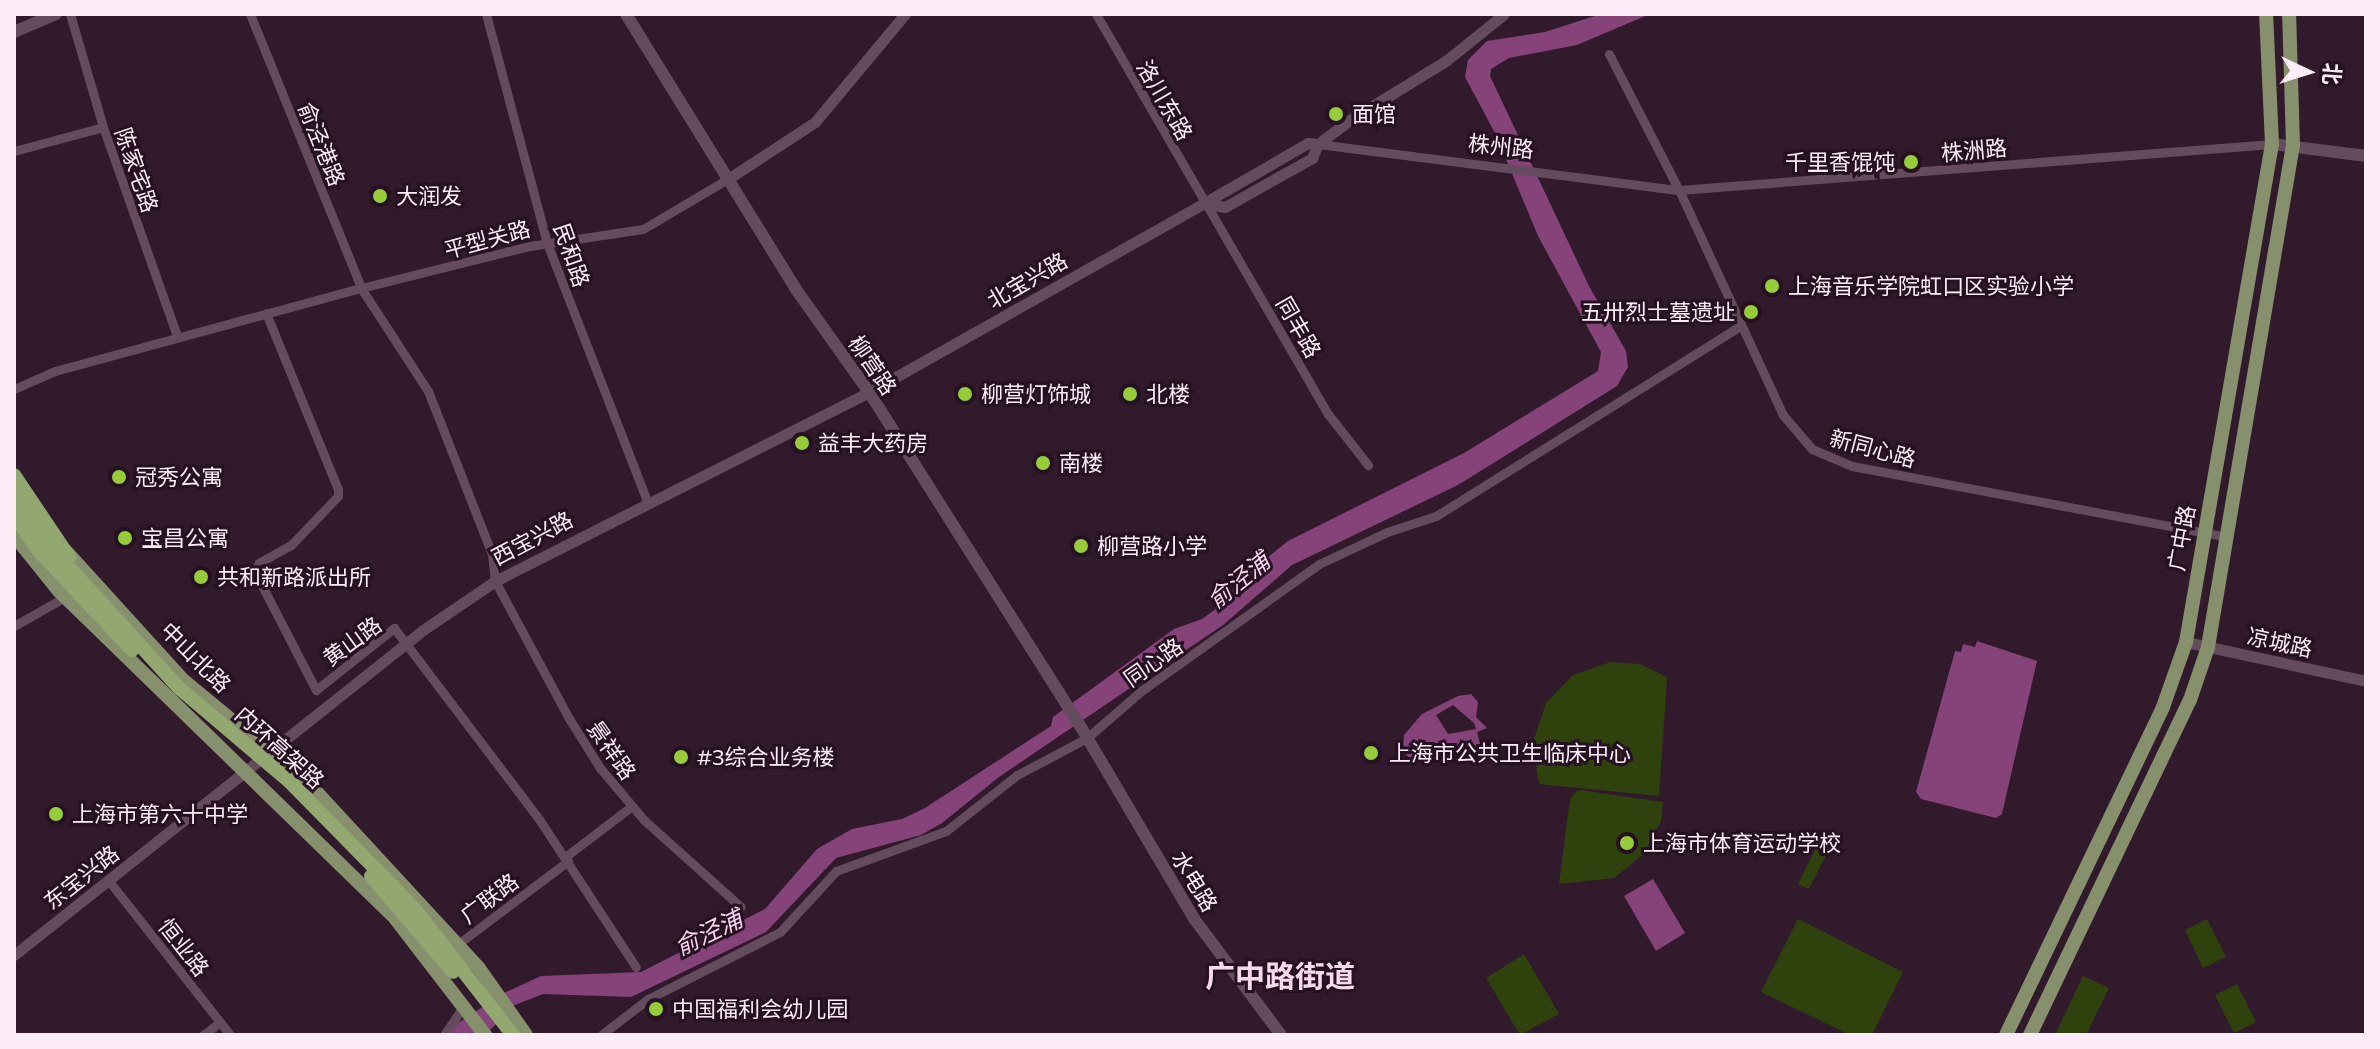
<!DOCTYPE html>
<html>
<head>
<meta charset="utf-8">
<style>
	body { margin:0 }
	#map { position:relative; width:2380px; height:1049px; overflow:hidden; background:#301a2c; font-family:Commissioner,"Noto Sans SC",sans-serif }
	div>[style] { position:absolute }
	.green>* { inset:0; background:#2f420e }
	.water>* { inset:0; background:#864379 }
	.minor>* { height:9px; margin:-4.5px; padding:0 4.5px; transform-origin:4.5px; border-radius:4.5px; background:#644b5e }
	.tertiary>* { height:11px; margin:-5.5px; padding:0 5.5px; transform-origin:5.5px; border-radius:5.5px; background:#644b5e }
	.secondary>* { height:12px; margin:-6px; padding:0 6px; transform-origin:6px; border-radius:6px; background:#644b5e }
	.primary>* { height:14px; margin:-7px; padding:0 7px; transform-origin:7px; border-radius:7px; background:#87906c }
	.trunk>* { height:14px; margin:-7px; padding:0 7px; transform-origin:7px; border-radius:7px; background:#93a771 }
	.dots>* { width:22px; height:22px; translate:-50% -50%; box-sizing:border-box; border:4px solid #261122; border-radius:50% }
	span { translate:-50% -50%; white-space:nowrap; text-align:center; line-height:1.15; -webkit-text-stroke:6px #261122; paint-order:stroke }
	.street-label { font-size:22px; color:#fcecf8 }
	.poi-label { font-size:22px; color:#fcecf8 }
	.left { translate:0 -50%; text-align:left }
	.right { translate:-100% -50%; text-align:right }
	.water-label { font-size:24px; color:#fad3f0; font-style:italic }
	.district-label { font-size:30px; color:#f8d9f0; font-weight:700 }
	.frame { position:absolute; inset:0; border:16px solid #fcecf8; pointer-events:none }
	.north { position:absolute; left:2268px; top:32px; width:80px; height:80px; -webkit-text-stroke:6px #261122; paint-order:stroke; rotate:94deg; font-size:22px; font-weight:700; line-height:32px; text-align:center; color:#fcecf8 }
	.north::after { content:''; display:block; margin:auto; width:28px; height:36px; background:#fcecf8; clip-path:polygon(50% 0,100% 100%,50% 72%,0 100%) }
</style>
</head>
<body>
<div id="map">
	<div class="green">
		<i style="clip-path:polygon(1610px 662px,1640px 664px,1667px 677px,1659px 796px,1539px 784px,1533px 742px,1546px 703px,1573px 675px)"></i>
		<i style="clip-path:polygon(1587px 791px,1663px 802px,1661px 821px,1644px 854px,1614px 878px,1559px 884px,1570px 799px,1578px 790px)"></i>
		<i style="clip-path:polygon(1822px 836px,1833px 841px,1809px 889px,1798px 884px)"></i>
		<i style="clip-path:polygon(1798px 919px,1903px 972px,1872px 1035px,1850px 1035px,1761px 992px)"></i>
		<i style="clip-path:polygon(2207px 919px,2226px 957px,2203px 968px,2185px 930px)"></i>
		<i style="clip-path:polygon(1524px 954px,1559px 1014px,1520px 1035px,1486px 978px)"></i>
		<i style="clip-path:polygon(2083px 976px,2109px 988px,2086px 1035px,2055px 1035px)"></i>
		<i style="clip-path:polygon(2237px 984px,2256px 1022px,2234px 1033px,2215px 995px)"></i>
	</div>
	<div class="water">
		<i style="clip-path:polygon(1601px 14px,1650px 14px,1577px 45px,1509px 58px,1491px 69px,1490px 76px,1589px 286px,1626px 351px,1628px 367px,1617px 386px,1458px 485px,1292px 565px,1223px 625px,999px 777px,942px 823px,921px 835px,836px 858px,766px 932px,631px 997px,543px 994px,515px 1005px,485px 1035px,450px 1035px,458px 1023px,504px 993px,541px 976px,641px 972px,765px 909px,817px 849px,852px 829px,902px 819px,925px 808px,1051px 726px,1053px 717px,1174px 629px,1202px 619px,1220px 606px,1246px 575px,1288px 541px,1464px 453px,1598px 371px,1601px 352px,1538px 236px,1496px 135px,1465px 77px,1468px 60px,1487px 41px,1545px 32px)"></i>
		<i style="clip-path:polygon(1977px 641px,2037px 661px,2002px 814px,1996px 818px,1921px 799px,1916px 792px,1955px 651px,1961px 652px,1963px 644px,1975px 647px)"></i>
		<i style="clip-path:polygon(evenodd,1458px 696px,1471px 694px,1478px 702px,1476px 717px,1487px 728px,1477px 732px,1485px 764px,1477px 750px,1447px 745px,1412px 761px,1403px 751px,1404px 735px,1422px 714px,1458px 696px,1453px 705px,1474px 723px,1476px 729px,1448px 734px,1436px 715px,1453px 705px)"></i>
		<i style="clip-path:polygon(1653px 879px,1685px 933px,1656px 951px,1624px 896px)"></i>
	</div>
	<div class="minor">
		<i style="left:70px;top:14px;width:118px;rotate:73.7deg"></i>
		<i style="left:103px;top:127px;width:222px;rotate:70.5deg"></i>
		<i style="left:250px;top:14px;width:296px;rotate:67.9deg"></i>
		<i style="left:361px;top:288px;width:123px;rotate:57deg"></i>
		<i style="left:428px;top:391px;width:175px;rotate:68.6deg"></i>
		<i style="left:492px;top:554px;width:27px;rotate:84deg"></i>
		<i style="left:495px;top:581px;width:158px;rotate:61.7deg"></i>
		<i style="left:570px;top:720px;width:57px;rotate:58deg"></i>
		<i style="left:600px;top:768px;width:68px;rotate:49.8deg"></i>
		<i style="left:644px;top:820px;width:130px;rotate:41.9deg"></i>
		<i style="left:486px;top:14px;width:237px;rotate:75.1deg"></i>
		<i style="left:547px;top:243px;width:277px;rotate:68.8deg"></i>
		<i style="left:1096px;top:14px;width:462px;rotate:59.9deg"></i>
		<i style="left:1328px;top:414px;width:65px;rotate:51.9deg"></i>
		<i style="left:1609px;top:54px;width:153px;rotate:62.8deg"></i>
		<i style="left:1679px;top:190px;width:248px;rotate:65.2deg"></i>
		<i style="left:1783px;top:415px;width:45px;rotate:49.5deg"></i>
		<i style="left:1812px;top:449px;width:43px;rotate:23deg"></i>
		<i style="left:1852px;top:466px;width:378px;rotate:10.7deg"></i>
		<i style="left:1318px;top:144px;width:364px;rotate:7.3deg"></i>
		<i style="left:1679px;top:190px;width:595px;rotate:-4.44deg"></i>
		<i style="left:14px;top:151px;width:92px;rotate:-15.1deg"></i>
		<i style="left:266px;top:313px;width:190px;rotate:67.8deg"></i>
		<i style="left:338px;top:489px;width:7px;rotate:90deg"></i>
		<i style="left:338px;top:496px;width:68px;rotate:133.8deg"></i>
		<i style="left:291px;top:545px;width:37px;rotate:151deg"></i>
		<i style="left:259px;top:563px;width:10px;rotate:114deg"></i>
		<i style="left:255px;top:572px;width:133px;rotate:62.7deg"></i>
		<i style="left:316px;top:690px;width:100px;rotate:-38.5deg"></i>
		<i style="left:394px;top:628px;width:240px;rotate:52.8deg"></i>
		<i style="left:539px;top:819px;width:177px;rotate:56.8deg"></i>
		<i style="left:14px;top:389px;width:45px;rotate:-23.7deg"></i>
		<i style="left:55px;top:371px;width:317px;rotate:-15.2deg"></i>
		<i style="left:361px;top:288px;width:174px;rotate:-14deg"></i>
		<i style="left:530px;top:246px;width:114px;rotate:-8.6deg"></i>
		<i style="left:643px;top:229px;width:102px;rotate:-30.6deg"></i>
		<i style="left:14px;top:626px;width:59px;rotate:-29.6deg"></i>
		<i style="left:565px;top:857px;width:84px;rotate:-37.3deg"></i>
		<i style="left:109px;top:881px;width:196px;rotate:51.8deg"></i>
		<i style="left:454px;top:947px;width:143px;rotate:-37deg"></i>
		<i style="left:203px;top:1035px;width:21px;rotate:-37deg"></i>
		<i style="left:444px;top:1035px;width:36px;rotate:-56deg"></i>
		<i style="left:601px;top:1035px;width:59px;rotate:-37.5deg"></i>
		<i style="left:648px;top:999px;width:148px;rotate:-26.9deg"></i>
		<i style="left:780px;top:932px;width:83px;rotate:-47.4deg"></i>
		<i style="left:836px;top:871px;width:117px;rotate:-20deg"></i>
		<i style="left:946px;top:831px;width:90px;rotate:-38.3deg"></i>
		<i style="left:1017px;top:775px;width:79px;rotate:-27.9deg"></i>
		<i style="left:1087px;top:738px;width:72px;rotate:-41deg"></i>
		<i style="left:1141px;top:691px;width:219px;rotate:-35.5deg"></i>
		<i style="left:1319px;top:564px;width:75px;rotate:-25.2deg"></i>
		<i style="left:1387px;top:532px;width:52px;rotate:-18.1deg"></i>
		<i style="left:1436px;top:516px;width:357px;rotate:-32deg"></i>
	</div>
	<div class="tertiary">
		<i style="left:731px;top:177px;width:100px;rotate:-33.2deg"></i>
		<i style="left:815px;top:122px;width:141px;rotate:-50.2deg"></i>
		<i style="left:1204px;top:203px;width:120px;rotate:-30deg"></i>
		<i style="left:1308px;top:143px;width:10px;rotate:6deg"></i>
		<i style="left:2186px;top:642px;width:184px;rotate:12.2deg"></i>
		<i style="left:14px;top:955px;width:522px;rotate:-38.47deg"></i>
		<i style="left:423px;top:630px;width:87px;rotate:-34.2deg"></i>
		<i style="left:495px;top:581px;width:419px;rotate:-26.8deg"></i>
		<i style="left:869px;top:392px;width:385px;rotate:-29.4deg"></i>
		<i style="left:1204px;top:203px;width:21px;rotate:11deg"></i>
		<i style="left:1225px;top:207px;width:63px;rotate:-29.4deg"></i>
		<i style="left:1280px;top:176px;width:37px;rotate:-29deg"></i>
		<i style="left:1312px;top:158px;width:15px;rotate:-67deg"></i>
		<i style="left:1318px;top:144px;width:38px;rotate:-37deg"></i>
		<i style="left:1348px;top:121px;width:116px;rotate:-31.6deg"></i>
		<i style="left:1447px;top:60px;width:73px;rotate:-38.9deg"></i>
	</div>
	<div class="secondary">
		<i style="left:626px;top:14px;width:322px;rotate:58.3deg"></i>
		<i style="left:795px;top:288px;width:128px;rotate:54.6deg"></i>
		<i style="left:869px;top:392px;width:399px;rotate:57.7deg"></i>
		<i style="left:1082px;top:729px;width:222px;rotate:59.4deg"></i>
		<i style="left:1195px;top:920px;width:144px;rotate:53.2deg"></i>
		<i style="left:14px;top:32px;width:46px;rotate:-23.2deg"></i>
		<i style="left:2272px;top:144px;width:95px;rotate:7.3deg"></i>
	</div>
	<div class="primary">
		<i style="left:14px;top:535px;width:72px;rotate:51.2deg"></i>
		<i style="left:59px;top:591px;width:469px;rotate:44.2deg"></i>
		<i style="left:395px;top:918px;width:148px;rotate:52.4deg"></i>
		<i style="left:62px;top:547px;width:181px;rotate:47.7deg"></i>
		<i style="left:184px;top:681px;width:162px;rotate:39.5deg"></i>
		<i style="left:309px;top:784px;width:249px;rotate:47.3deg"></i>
		<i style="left:478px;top:967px;width:83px;rotate:54.8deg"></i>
		<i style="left:2006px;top:1035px;width:364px;rotate:-64.4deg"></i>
		<i style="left:2163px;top:707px;width:69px;rotate:-70.5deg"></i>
		<i style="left:2186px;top:642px;width:505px;rotate:-80.2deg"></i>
		<i style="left:2272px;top:144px;width:130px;rotate:-92.6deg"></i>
		<i style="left:2030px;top:1035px;width:371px;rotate:-64.5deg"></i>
		<i style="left:2190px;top:700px;width:56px;rotate:-71.2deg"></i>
		<i style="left:2208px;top:647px;width:509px;rotate:-80.39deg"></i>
		<i style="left:2293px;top:145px;width:131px;rotate:-91.7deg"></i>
	</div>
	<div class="trunk">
		<i style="left:14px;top:475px;width:99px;rotate:56.1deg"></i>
		<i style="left:14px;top:496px;width:59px;rotate:54.7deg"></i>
		<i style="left:48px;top:544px;width:195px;rotate:47.7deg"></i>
		<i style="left:179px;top:688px;width:145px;rotate:40.3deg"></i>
		<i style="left:290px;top:782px;width:177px;rotate:45.5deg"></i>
		<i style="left:414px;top:908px;width:161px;rotate:52.1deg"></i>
		<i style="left:14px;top:515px;width:44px;rotate:55.2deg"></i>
		<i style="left:39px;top:551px;width:136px;rotate:46.8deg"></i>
		<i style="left:371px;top:876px;width:126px;rotate:49.5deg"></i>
	</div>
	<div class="dots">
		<i style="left:1336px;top:114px;background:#96cc39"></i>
		<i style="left:1911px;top:162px;background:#96cc39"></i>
		<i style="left:380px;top:196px;background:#96cc39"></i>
		<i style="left:1772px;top:286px;background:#96cc39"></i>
		<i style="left:1751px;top:312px;background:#96cc39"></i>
		<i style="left:965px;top:394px;background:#96cc39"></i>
		<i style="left:1130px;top:394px;background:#96cc39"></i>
		<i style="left:802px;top:443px;background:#96cc39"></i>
		<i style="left:1043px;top:463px;background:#96cc39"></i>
		<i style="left:119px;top:477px;background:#96cc39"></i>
		<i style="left:125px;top:538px;background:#96cc39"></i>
		<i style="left:1081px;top:546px;background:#96cc39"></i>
		<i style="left:201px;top:577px;background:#96cc39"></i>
		<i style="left:1371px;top:753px;background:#96cc39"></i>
		<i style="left:681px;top:757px;background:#96cc39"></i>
		<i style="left:56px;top:814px;background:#96cc39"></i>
		<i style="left:1627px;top:843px;background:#96cc39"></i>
		<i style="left:656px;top:1009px;background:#96cc39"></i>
	</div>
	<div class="street-label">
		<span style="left:1165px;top:100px;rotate:60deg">洛川东路</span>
		<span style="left:322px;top:144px;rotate:68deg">俞泾港路</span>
		<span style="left:1501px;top:146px;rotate:6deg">株州路</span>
		<span style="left:1974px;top:150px;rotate:-5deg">株洲路</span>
		<span style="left:137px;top:170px;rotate:71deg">陈家宅路</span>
		<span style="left:487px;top:239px;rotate:-15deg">平型关路</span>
		<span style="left:572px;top:255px;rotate:71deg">民和路</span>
		<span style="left:1027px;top:280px;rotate:-30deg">北宝兴路</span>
		<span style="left:1299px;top:327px;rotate:60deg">同丰路</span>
		<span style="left:873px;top:365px;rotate:56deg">柳营路</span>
		<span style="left:1873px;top:448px;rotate:15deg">新同心路</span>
		<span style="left:532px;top:538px;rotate:-28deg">西宝兴路</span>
		<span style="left:2181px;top:538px;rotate:-80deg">广中路</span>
		<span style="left:352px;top:641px;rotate:-36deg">黄山路</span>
		<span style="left:2280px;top:642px;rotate:12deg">凉城路</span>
		<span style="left:196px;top:657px;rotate:45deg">中山北路</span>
		<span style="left:1153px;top:662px;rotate:-35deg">同心路</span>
		<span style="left:280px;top:747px;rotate:42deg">内环高架路</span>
		<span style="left:612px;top:750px;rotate:55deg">景祥路</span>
		<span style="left:81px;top:877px;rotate:-38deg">东宝兴路</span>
		<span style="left:1195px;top:881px;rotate:59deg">水电路</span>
		<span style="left:489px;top:898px;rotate:-37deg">广联路</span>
		<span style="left:184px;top:947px;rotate:52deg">恒业路</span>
	</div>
	<div class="poi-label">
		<span class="left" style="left:1352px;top:114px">面馆</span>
		<span class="right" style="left:1895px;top:162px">千里香馄饨</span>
		<span class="left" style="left:396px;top:196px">大润发</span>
		<span class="left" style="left:1788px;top:286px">上海音乐学院虹口区实验小学</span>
		<span class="right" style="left:1735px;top:312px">五卅烈士墓遗址</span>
		<span class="left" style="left:981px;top:394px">柳营灯饰城</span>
		<span class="left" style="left:1146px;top:394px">北楼</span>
		<span class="left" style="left:818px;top:443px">益丰大药房</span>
		<span class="left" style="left:1059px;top:463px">南楼</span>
		<span class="left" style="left:135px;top:477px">冠秀公寓</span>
		<span class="left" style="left:141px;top:538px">宝昌公寓</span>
		<span class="left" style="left:1097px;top:546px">柳营路小学</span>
		<span class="left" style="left:217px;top:577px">共和新路派出所</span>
		<span class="left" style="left:1389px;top:753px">上海市公共卫生临床中心</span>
		<span class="left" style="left:697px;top:757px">#3综合业务楼</span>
		<span class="left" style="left:72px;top:814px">上海市第六十中学</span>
		<span class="left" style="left:1643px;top:843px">上海市体育运动学校</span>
		<span class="left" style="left:672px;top:1009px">中国福利会幼儿园</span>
	</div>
	<div class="water-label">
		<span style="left:1238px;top:580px;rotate:-39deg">俞泾浦</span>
		<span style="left:708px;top:932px;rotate:-26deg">俞泾浦</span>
	</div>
	<div class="district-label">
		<span style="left:1280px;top:975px">广中路街道</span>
	</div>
	<div class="frame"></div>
	<div class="north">北</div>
</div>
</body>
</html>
